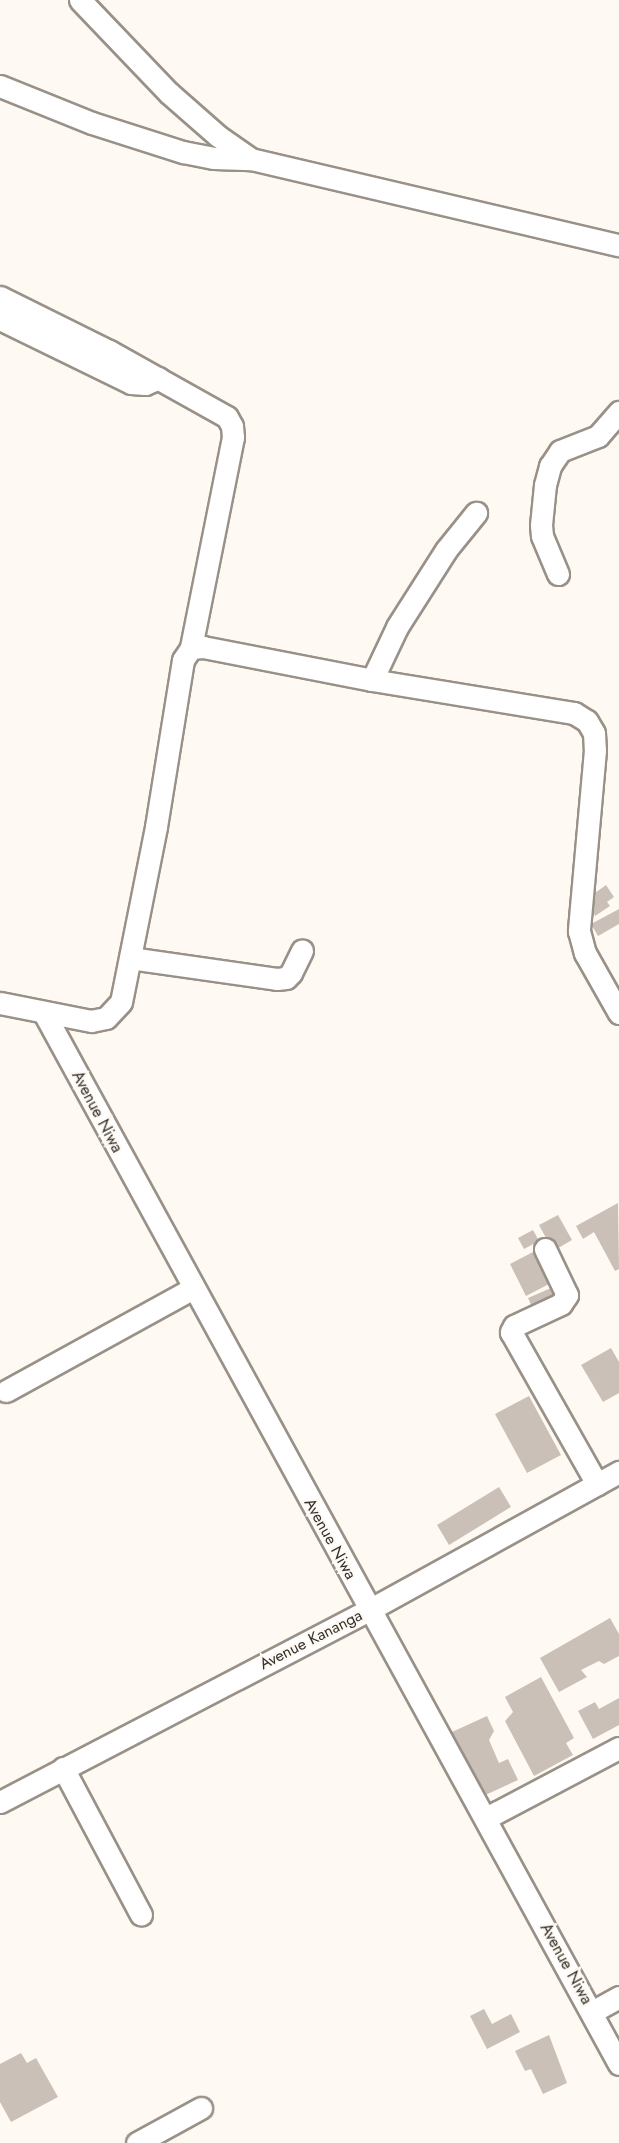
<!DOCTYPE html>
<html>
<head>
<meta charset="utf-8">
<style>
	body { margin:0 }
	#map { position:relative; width:619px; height:2143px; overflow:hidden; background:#fff9f3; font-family:Jost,sans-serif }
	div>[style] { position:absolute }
	.building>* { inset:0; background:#cac0b7 }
	.roads { filter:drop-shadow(2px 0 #999188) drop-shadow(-2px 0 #999188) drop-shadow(0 2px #999188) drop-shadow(0 -2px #999188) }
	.minor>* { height:21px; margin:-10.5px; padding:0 10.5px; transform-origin:10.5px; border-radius:10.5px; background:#fff }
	span { translate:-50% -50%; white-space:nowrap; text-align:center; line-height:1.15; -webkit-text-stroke:4.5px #fff9f3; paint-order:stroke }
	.street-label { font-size:16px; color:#34312d }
</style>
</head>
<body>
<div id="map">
	<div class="building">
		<i style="clip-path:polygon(606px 885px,614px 897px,607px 902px,610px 906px,595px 916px,588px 898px)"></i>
		<i style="clip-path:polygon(619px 909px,619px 924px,598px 936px,591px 924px)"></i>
		<i style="clip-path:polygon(618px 1203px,619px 1269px,615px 1271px,594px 1232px,583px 1239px,576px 1226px)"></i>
		<i style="clip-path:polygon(558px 1215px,572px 1240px,553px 1251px,539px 1225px)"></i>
		<i style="clip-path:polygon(533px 1230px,539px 1241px,524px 1249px,518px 1238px)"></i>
		<i style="clip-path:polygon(533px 1252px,549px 1284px,526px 1296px,510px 1264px)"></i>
		<i style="clip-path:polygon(551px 1288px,556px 1299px,533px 1309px,528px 1298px)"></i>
		<i style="clip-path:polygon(611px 1348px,619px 1362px,619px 1393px,603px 1402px,581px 1365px)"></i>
		<i style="clip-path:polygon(529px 1396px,561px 1455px,527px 1473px,495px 1414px)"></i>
		<i style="clip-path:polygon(499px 1487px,511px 1507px,449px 1545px,437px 1525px)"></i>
		<i style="clip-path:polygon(610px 1618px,619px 1634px,619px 1656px,604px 1664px,599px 1661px,581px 1670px,587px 1677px,559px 1692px,540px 1658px)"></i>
		<i style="clip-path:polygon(541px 1677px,574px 1738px,566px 1743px,573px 1755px,534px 1776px,505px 1721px,513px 1712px,505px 1697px)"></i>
		<i style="clip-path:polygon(619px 1698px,619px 1725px,593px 1739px,578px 1711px,595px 1702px,599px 1709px)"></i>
		<i style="clip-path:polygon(487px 1716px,494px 1731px,489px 1740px,499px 1763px,508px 1759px,518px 1780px,481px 1797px,452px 1732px)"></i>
		<i style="clip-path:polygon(484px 2009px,492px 2024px,511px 2014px,520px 2032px,487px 2049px,470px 2016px)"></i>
		<i style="clip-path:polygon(549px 2035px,567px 2083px,543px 2094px,531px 2069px,525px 2071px,515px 2051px)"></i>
		<i style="clip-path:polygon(21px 2053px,27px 2063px,36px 2058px,58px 2097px,11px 2122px,0 2102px,0 2064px)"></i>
	</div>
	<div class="roads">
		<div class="minor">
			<i style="left:80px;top:0;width:129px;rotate:46.3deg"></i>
			<i style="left:169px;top:93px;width:65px;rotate:41.3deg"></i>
			<i style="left:218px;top:136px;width:39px;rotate:35deg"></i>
			<i style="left:0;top:86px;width:99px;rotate:21.9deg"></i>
			<i style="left:92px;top:123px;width:96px;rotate:17.7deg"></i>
			<i style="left:183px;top:152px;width:32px;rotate:11deg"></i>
			<i style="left:214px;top:158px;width:37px;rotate:2deg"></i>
			<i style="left:251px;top:159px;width:378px;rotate:13.2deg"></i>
			<i style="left:0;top:297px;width:122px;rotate:26.4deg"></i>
			<i style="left:109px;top:351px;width:135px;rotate:29.2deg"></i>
			<i style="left:227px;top:417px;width:10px;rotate:61deg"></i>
			<i style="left:232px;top:426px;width:11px;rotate:85deg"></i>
			<i style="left:233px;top:437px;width:215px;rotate:101.3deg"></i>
			<i style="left:191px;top:648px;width:14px;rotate:124deg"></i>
			<i style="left:183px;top:660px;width:169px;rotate:99.2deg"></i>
			<i style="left:156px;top:827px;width:178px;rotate:101.3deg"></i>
			<i style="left:121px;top:1002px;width:22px;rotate:133deg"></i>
			<i style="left:106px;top:1018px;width:15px;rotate:169deg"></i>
			<i style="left:91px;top:1021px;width:93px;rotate:-168.8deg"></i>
			<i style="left:0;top:319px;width:146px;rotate:26deg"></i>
			<i style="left:131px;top:383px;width:14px;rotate:4deg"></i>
			<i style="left:145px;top:384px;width:15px;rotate:-23deg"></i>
			<i style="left:558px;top:574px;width:41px;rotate:-112.8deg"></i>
			<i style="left:542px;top:536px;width:11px;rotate:-95deg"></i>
			<i style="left:541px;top:525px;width:40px;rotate:-84.3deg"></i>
			<i style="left:545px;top:485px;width:20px;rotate:-75deg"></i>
			<i style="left:550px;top:466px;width:18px;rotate:-56deg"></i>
			<i style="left:560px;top:451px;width:41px;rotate:-21.5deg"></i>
			<i style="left:598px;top:436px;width:32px;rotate:-49deg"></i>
			<i style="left:191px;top:648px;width:12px;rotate:-5deg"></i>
			<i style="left:203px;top:647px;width:172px;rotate:11deg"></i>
			<i style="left:372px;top:680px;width:205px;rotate:9.3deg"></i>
			<i style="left:574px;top:713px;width:15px;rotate:32deg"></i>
			<i style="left:587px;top:721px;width:14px;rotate:60deg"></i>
			<i style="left:594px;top:733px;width:17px;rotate:87deg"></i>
			<i style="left:595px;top:750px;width:182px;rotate:95.1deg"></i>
			<i style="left:579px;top:931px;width:23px;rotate:75deg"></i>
			<i style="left:585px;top:953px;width:69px;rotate:60.5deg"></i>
			<i style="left:372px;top:680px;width:59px;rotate:-64.7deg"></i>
			<i style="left:397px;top:627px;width:91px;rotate:-57.5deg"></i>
			<i style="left:446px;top:550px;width:48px;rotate:-51deg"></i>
			<i style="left:130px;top:958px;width:148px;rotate:8.1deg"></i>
			<i style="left:277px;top:979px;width:9px;rotate:-6deg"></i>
			<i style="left:286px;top:978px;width:7px;rotate:-45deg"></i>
			<i style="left:291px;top:973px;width:25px;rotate:-64deg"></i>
			<i style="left:44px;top:1013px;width:1198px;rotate:61.32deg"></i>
			<i style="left:545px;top:1249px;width:51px;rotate:64.4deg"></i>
			<i style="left:567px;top:1295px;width:11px;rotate:124deg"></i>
			<i style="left:561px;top:1304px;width:52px;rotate:154.9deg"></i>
			<i style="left:514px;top:1326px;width:7px;rotate:117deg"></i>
			<i style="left:511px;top:1332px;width:175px;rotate:60.5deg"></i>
			<i style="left:6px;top:1391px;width:213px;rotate:-28.8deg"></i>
			<i style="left:63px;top:1768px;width:166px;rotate:62deg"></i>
			<i style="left:0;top:1802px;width:416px;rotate:-27.5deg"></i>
			<i style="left:369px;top:1610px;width:286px;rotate:-28.9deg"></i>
			<i style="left:486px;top:1818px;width:150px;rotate:-27.8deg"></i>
			<i style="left:592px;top:2012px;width:31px;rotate:-29deg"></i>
			<i style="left:137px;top:2143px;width:73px;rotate:-28.7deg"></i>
		</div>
	</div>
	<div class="street-label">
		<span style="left:97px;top:1112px;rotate:62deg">Avenue Niwa</span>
		<span style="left:330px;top:1539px;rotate:61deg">Avenue Niwa</span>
		<span style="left:311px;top:1640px;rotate:-27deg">Avenue Kananga</span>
		<span style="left:566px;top:1964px;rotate:61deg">Avenue Niwa</span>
	</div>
</div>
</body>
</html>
